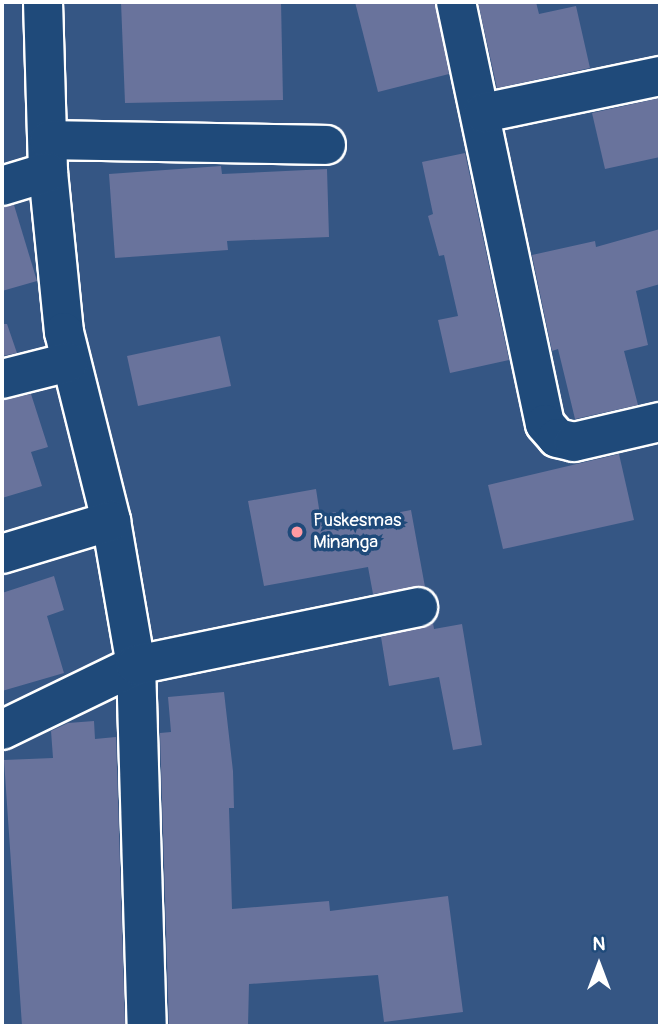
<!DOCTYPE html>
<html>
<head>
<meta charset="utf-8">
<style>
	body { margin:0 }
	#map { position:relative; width:662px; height:1028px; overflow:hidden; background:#355684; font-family:Pangolin,sans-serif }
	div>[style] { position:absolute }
	.building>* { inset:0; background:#69739c }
	.roads { filter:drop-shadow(2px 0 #fff) drop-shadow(-2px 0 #fff) drop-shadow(0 2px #fff) drop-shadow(0 -2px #fff) }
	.minor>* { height:38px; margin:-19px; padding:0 19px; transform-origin:19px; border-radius:19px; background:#1f4a7a }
	.dots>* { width:19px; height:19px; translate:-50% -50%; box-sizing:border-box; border:4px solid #1f4a7a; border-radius:50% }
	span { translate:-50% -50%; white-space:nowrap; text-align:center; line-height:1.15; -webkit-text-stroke:7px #1f4a7a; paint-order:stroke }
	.poi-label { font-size:19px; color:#fff }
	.left { translate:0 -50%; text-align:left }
	.frame { position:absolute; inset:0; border:4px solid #fff; pointer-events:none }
	.north { position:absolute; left:564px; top:930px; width:70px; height:70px; -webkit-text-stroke:5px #1f4a7a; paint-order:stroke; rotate:0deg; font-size:19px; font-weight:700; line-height:28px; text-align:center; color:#fff }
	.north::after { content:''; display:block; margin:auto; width:24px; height:32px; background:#fff; clip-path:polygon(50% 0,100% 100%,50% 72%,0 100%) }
</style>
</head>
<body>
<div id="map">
	<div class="building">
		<i style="clip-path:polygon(121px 2px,281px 2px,283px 100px,125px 103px)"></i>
		<i style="clip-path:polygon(355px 2px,435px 2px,449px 74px,378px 92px)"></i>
		<i style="clip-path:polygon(478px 2px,536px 2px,539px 14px,576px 6px,590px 68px,497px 88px)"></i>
		<i style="clip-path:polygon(660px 98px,660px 157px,605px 169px,592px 113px)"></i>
		<i style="clip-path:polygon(465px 153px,509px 360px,450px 373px,438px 320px,458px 316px,444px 255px,439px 256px,428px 216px,433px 214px,422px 162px)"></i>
		<i style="clip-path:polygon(221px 166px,222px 174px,327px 169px,329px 237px,227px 241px,228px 250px,115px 258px,109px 174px)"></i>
		<i style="clip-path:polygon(14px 205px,37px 281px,2px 291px,2px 207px)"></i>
		<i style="clip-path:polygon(660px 229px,660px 284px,636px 291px,648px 345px,624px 351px,638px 405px,575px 419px,558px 349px,552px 351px,532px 255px,595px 241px,596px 247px)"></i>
		<i style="clip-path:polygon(2px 324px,7px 324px,17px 353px,2px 356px)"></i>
		<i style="clip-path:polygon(220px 336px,231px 386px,138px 406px,127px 356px)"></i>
		<i style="clip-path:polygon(31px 394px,48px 447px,31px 452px,42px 486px,2px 498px,2px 400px)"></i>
		<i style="clip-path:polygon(619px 454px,634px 520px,503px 549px,488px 485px)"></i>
		<i style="clip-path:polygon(316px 489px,320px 515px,336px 512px,338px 524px,411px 510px,425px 587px,373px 594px,368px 567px,264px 586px,248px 501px)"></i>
		<i style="clip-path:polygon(54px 576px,64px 610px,47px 616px,64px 673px,2px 691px,2px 593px)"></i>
		<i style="clip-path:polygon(433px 623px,434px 629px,462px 624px,482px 745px,453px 750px,439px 677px,389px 686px,381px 637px)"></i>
		<i style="clip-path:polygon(224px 692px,233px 771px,234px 808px,229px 808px,232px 909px,329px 901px,330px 911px,448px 896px,463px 1012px,384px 1022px,378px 975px,249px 984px,248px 1026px,169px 1026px,160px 733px,171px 732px,168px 697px)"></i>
		<i style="clip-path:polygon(94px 721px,95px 739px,116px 737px,125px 1026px,22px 1026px,4px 760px,53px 758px,51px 731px,68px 723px)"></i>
	</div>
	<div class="roads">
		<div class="minor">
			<i style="left:43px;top:2px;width:170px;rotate:88.3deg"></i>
			<i style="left:48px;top:172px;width:161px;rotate:84.3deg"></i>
			<i style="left:64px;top:332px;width:195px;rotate:76deg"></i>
			<i style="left:111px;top:521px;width:146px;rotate:80.2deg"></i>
			<i style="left:136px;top:665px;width:361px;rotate:88.3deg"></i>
			<i style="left:456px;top:2px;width:431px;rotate:78.1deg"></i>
			<i style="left:545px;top:424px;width:18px;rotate:49deg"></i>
			<i style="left:557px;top:438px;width:17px;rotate:13deg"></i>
			<i style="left:574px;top:442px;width:88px;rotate:-13.1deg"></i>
			<i style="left:483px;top:113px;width:181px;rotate:-11.8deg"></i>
			<i style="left:49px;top:140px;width:277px;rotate:1deg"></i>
			<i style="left:2px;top:186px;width:48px;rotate:-16.9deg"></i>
			<i style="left:2px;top:379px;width:69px;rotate:-14.2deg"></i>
			<i style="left:2px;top:554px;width:114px;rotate:-16.8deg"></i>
			<i style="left:2px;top:730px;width:149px;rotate:-25.9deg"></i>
			<i style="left:136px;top:665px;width:288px;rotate:-11.6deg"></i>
		</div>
	</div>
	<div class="dots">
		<i style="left:297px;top:532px;background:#ff9aa2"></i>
	</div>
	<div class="poi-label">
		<span class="left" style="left:313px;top:532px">Puskesmas<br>Minanga</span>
	</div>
	<div class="frame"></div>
	<div class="north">N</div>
</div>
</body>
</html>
